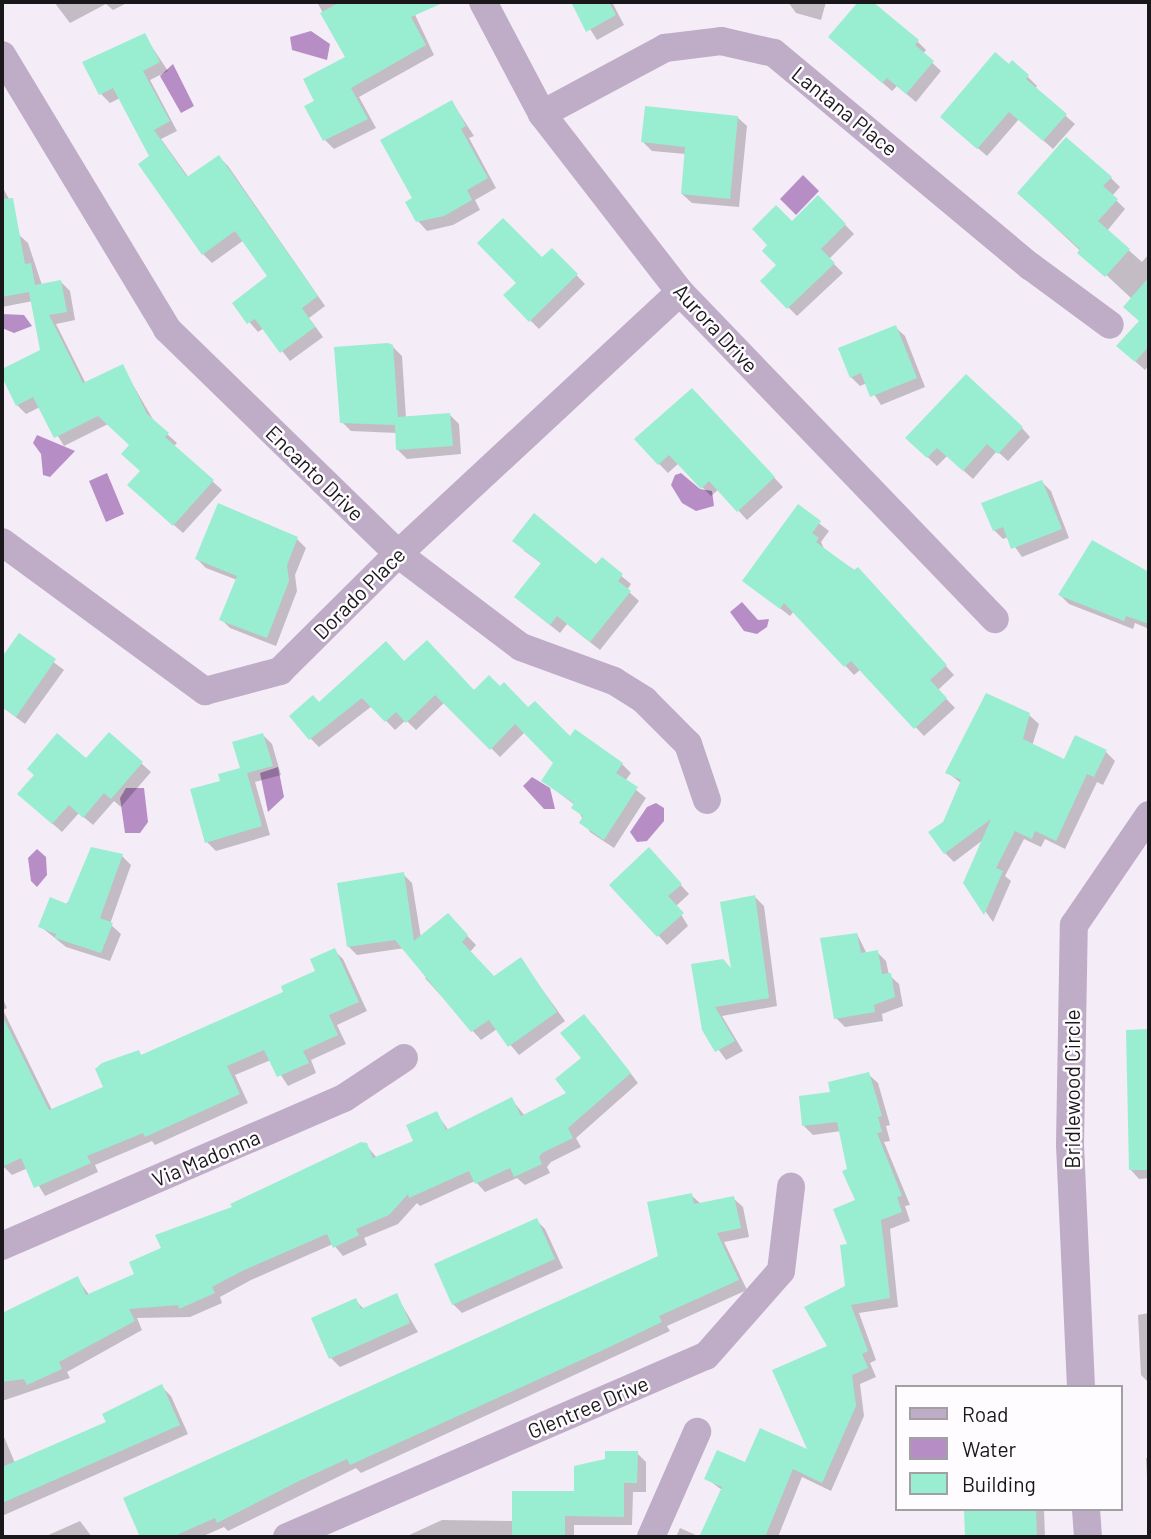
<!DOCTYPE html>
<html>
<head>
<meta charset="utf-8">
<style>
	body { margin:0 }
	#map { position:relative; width:1151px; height:1539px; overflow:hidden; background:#f4ecf7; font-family:Barlow,sans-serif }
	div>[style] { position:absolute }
	.water>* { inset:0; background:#b78dc6 }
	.shadow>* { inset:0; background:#0003 }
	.building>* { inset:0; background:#99eed1 }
	.minor>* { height:28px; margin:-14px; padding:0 14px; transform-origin:14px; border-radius:14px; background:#bfacc6 }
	span { translate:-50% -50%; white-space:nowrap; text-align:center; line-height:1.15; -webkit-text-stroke:5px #fefcfe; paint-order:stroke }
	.street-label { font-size:21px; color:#1a171b }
	.frame { position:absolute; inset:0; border:4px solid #1a171b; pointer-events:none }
	.legend { position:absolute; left:895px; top:1385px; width:228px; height:126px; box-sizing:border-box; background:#fefcfe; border:2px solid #a3a0a3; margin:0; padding:9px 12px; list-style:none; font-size:21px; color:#1a171b }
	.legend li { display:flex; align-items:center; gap:14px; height:35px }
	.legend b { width:35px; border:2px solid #a3a0a3 }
</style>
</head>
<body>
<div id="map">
	<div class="water">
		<i style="clip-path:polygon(311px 31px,330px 44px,327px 60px,292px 50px,290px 37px)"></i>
		<i style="clip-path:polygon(173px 64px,194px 106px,181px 113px,160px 76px)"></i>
		<i style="clip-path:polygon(803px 175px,819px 191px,796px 215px,780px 199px)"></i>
		<i style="clip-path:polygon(2px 314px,24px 315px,32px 326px,14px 333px,2px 328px)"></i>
		<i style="clip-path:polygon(37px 435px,75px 451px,50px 477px,43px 475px,41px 454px,33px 443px)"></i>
		<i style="clip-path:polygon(107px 473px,124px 514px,106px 522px,89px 481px)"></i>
		<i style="clip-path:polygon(681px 473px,700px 489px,712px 491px,714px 506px,696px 511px,682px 503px,671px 485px,675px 475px)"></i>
		<i style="clip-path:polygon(742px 602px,758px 620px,769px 619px,767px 627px,757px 634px,744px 631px,730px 612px)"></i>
		<i style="clip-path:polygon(278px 767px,284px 797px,268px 812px,260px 773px)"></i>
		<i style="clip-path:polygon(532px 777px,550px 788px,555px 809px,544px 809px,523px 786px)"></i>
		<i style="clip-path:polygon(126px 788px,144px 788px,148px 822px,140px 833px,125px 833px,120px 798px)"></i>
		<i style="clip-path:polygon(656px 803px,664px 808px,664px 821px,647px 841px,637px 842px,630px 832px,647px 807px)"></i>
		<i style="clip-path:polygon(37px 849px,46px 857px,47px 875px,37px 887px,31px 881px,28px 858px)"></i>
	</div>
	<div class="shadow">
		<i style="clip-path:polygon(54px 2px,129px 2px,113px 10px,106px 4px,70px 23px)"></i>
		<i style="clip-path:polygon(317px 2px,409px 2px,434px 55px,359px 97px,376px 128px,334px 149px,325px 140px,317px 102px,347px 57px)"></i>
		<i style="clip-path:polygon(573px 2px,612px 2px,624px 25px,597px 40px)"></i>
		<i style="clip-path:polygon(788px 2px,826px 2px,821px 20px,796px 13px)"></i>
		<i style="clip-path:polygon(860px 2px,870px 2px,917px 41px,926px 50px,923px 54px,941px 71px,916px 102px,897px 86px,892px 91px,830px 37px)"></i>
		<i style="clip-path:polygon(144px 35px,168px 71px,150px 80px,177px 131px,161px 139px,189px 178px,219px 157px,228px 166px,325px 306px,309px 318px,323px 337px,290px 361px,264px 328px,258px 332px,234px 304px,270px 277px,244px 240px,212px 263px,203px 254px,120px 98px,110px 103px,101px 94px)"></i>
		<i style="clip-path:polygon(995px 55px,1028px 77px,1037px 86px,1035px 89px,1075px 124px,1053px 149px,1019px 119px,987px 156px,951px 125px)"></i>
		<i style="clip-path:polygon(452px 102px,474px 136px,469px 138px,496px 188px,475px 200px,480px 210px,453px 225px,427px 231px,418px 221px,414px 199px)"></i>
		<i style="clip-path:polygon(737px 117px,747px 126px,739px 207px,692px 203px,682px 194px,686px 154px,652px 151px,643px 142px)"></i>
		<i style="clip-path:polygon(1111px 178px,1120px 187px,1112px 196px,1125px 209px,1107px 231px,1142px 262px,1149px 254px,1149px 365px,1145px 370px,1128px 355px,1141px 322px,1132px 299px,1028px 202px)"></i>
		<i style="clip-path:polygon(2px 186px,10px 201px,2px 206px)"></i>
		<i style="clip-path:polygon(818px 197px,854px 234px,829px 259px,843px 273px,797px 316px,762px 281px,778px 265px,770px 245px)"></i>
		<i style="clip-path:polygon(18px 234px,28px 243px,42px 285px,61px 282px,70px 291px,75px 320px,56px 324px,86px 384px,122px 366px,155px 423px,177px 443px,174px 446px,222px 490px,183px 533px,139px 494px,142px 471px,131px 445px,108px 424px,64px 446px,40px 407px,26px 414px,17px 405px,2px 371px,42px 351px,33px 301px,2px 307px,2px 237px)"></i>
		<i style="clip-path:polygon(552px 250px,585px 284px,539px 329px,505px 295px)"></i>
		<i style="clip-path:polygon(895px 327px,905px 336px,925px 387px,881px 405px,867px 383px,860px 386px,851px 377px)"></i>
		<i style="clip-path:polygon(393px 347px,402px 356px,406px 418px,450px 415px,459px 424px,461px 454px,407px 459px,398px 450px,397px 433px,351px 431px,342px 422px)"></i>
		<i style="clip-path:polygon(701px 400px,783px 487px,747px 520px,719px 489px,711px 496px,679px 463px,668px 473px,636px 440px)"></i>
		<i style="clip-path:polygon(1022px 428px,1030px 437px,1008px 461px,997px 451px,973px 479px,947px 456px,937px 466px,917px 447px)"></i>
		<i style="clip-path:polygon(1042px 482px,1051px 491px,1069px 538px,1022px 557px,1008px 537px,1003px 539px,994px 530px)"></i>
		<i style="clip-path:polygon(798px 507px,829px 531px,821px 542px,825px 551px,867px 578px,954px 675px,938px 690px,955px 708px,924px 736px,861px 669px,854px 675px,794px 611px,790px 616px,745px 581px)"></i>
		<i style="clip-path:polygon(297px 539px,306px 548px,295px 575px,297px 591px,276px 646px,230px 628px,221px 619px,237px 580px,206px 568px,197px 559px)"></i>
		<i style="clip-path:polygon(1093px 542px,1149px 574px,1149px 629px,1135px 623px,1133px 629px,1069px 604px,1060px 595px)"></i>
		<i style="clip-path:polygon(523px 550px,597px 567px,602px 560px,631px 584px,627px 590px,639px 601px,600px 650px,567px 624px,560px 633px,526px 606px,542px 564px)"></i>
		<i style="clip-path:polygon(19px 636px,64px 670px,25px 724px,2px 707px,2px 653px,5px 656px)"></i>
		<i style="clip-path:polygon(405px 664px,529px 710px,571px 739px,622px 764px,631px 773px,625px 781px,646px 798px,614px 848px,590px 832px,575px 805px,543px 781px,555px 762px,525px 732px,500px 757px,445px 702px,416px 730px,406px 720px,395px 730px,372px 706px,319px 747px,310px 738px,319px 704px)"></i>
		<i style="clip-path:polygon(1029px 715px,1039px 724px,1032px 746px,1065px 761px,1106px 752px,1115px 761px,1103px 785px,1097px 782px,1065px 849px,1045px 839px,1041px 847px,1024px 839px,1005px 876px,1011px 881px,993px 922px,965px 882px,983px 840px,954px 862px,945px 853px,944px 823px,962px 784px,947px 772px)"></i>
		<i style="clip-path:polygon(109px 735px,151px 772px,121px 807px,114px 801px,93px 825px,79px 813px,62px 832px,29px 803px,86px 761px)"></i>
		<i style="clip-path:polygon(263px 735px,272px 744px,281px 775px,255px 782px,270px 835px,216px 851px,207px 842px,222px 782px,242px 769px)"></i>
		<i style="clip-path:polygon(122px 856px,131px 865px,110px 924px,121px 934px,110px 961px,66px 947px,40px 926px)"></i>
		<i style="clip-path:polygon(657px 859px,689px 894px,676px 906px,688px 926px,667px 945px,612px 885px)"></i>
		<i style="clip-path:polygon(403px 874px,412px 883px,421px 938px,448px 916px,476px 945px,470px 952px,494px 978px,520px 959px,565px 1021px,519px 1055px,497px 1029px,481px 1040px,425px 978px,430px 974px,405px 948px,357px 955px,348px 946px)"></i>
		<i style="clip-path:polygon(755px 897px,764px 906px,777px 1006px,722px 1016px,743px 1051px,726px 1060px,704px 1029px,693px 965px,734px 971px)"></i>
		<i style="clip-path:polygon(857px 934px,867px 954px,877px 952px,886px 961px,889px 975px,899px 984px,903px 1006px,882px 1014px,883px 1021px,845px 1027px,836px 1018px)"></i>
		<i style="clip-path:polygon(334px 950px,343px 959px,367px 1011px,337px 1025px,346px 1044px,311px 1060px,316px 1073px,288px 1086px,271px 1060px,235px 1075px,248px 1103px,155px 1145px,152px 1141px,95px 1165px,98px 1172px,45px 1196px,28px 1168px,12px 1175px,3px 1166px,2px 997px,7px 1008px,3px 1010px,52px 1110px,105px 1088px,138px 1052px,142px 1056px,286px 993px,318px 971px)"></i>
		<i style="clip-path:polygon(593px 1025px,638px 1083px,576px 1138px,581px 1147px,551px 1162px,547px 1167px,550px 1173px,525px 1185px,517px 1178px,485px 1192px,475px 1181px,420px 1206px,417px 1203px,398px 1224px,364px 1238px,367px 1245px,343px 1256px,333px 1244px,251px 1280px,220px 1297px,222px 1303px,190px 1317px,137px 1318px,142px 1330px,67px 1372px,70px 1378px,2px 1401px,5px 1330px,2px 1315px,77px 1278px,90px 1296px,137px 1275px,163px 1249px,234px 1208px,366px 1145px,377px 1158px,416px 1142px,436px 1113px,449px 1131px,512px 1100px,525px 1116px,569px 1093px)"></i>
		<i style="clip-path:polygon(1149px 1030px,1149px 1178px,1139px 1179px,1130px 1169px,1127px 1031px)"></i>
		<i style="clip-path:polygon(868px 1074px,878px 1083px,890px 1125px,886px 1126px,890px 1141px,884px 1142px,910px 1205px,905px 1206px,910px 1221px,890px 1229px,898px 1307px,859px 1313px,876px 1360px,870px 1363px,876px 1377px,860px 1384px,864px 1416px,831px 1491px,802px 1477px,778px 1537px,701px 1537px,722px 1490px,706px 1478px,746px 1465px,810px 1452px,830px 1346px,847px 1287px,857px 1201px,841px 1131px,813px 1135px,804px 1126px,832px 1094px)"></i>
		<i style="clip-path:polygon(691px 1195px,701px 1204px,733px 1198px,743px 1207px,749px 1237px,724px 1242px,747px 1290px,667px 1326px,670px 1331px,361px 1473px,356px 1468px,228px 1531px,224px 1527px,201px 1537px,142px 1537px,125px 1498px,660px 1257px)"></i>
		<i style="clip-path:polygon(536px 1220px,545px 1229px,563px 1268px,462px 1313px,453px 1304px)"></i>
		<i style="clip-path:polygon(396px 1295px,418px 1332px,340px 1367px,331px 1358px,355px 1300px,365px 1310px)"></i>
		<i style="clip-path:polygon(1149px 1313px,1149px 1383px,1141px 1375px,1138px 1315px)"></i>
		<i style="clip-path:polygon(162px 1387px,171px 1396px,188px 1434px,2px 1516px,2px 1432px,15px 1463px,109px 1423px)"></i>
		<i style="clip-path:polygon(637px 1453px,646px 1462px,646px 1492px,633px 1492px,632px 1525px,574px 1525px,574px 1537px,405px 1537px,442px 1520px,514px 1521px,575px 1493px)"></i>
		<i style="clip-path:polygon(1146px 1458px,1149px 1458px,1149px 1495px,1148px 1494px)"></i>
		<i style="clip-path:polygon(965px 1509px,1044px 1509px,1045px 1537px,967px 1537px)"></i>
		<i style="clip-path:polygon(80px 1521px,92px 1537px,44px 1537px)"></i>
		<i style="clip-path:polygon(680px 1528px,700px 1537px,676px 1537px)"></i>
	</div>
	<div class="building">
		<i style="clip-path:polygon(340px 2px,445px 2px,411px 17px,426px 45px,351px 88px,368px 119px,323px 141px,304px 106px,314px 101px,303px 79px,345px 57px,320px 13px)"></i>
		<i style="clip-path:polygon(571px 2px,609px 2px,616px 15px,586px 32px)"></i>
		<i style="clip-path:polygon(858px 2px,873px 2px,919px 40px,915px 45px,934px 61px,906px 94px,887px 78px,882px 83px,828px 37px)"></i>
		<i style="clip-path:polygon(145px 33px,160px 62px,143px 71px,170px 121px,154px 130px,187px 177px,219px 155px,318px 296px,302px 308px,315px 327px,280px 353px,255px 319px,247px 324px,232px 303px,267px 276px,235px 231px,202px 255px,138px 164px,149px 156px,113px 88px,99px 95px,82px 62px)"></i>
		<i style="clip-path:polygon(995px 52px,1009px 64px,1012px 60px,1029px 75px,1026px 79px,1067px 114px,1043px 141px,1009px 112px,977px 149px,940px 117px)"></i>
		<i style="clip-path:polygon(452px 100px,466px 126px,461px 129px,488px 178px,467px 190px,472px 200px,444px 216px,416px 222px,405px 202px,412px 198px,380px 140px)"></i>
		<i style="clip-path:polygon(645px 106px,738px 116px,730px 199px,681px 194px,685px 147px,641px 142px)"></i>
		<i style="clip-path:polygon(1066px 137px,1112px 177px,1103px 186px,1118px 199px,1098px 221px,1130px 249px,1105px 277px,1077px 253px,1080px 249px,1017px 193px)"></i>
		<i style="clip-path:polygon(818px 195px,846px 224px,821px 249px,835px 263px,787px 309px,760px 281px,776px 265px,762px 251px,767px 245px,752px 229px,776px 205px,792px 221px)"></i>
		<i style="clip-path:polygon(13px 198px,25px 264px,31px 263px,35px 285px,61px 280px,67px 312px,49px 315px,83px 383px,123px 364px,147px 414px,169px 433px,165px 437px,214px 480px,173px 526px,127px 485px,140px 471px,121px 454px,129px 445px,98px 416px,54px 438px,33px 397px,16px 406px,2px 377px,2px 369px,40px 350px,29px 292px,2px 297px,2px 199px)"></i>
		<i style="clip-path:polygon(503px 218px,542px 257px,552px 248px,578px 274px,529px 322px,503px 295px,516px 283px,477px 243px)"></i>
		<i style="clip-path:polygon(1149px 277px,1149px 346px,1135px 362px,1116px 346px,1139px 321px,1123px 307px)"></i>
		<i style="clip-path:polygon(896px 325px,917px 378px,870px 397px,861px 373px,850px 378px,838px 348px)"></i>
		<i style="clip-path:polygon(388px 343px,393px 345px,398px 417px,450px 413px,453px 446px,396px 450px,395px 425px,340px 423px,334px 347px)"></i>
		<i style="clip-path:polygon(966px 374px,1023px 427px,998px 454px,987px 444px,963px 471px,937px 448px,927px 458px,905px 438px)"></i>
		<i style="clip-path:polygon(692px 388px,775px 477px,737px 512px,709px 481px,701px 489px,669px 455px,658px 465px,634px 439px)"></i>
		<i style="clip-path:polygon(1042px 480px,1062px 529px,1011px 549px,1003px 527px,993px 531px,981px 503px)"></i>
		<i style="clip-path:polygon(218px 503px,298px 537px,287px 565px,289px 581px,267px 638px,219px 620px,237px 576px,195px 559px)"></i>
		<i style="clip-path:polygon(798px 504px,821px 521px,812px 533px,819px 538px,816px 542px,854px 570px,858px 567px,947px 665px,930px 680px,947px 698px,914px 729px,851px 661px,844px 667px,784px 603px,780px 609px,742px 581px)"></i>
		<i style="clip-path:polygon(534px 513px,596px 564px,602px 557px,623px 574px,618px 581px,631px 591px,590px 642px,557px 616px,550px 625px,514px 597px,541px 563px,512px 541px)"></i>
		<i style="clip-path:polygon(1092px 540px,1149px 572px,1149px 624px,1126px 616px,1124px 621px,1058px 595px)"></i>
		<i style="clip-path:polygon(19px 633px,56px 659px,16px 717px,2px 707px,2px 657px)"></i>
		<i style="clip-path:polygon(427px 640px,474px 690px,489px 675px,500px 686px,504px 682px,528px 707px,535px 701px,570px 736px,575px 729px,623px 763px,616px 773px,638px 787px,604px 840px,579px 823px,583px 816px,571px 808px,574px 803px,541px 781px,553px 763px,515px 724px,490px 750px,435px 695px,406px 723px,396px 712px,385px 722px,362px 698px,309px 740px,289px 716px,313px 695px,319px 702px,386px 641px,404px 661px)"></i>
		<i style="clip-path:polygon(986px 693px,1030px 713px,1023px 739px,1064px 759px,1075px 735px,1107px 750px,1094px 777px,1087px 774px,1056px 841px,1035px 831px,1032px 839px,1015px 831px,996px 868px,1003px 871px,984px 915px,963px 883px,991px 819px,944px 854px,928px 832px,943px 822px,961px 780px,945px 773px)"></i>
		<i style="clip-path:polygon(109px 732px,143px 762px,111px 799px,104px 793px,83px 818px,69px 805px,52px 824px,17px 794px,34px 775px,27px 769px,57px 733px,86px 758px)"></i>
		<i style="clip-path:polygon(263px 733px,273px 766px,247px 773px,262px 826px,205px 843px,190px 789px,220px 781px,218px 774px,240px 768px,232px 742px)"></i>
		<i style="clip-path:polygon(91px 847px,123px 854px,100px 918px,113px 923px,101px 953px,55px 938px,56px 934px,38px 927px,50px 897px,67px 904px)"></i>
		<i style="clip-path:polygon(649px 847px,682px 884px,668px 896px,684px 913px,657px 937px,609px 885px)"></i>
		<i style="clip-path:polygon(404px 872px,414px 941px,448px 913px,468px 935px,462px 942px,494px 976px,521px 957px,557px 1012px,508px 1047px,489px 1020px,471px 1032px,395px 940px,347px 947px,337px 883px)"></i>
		<i style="clip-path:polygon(755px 895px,769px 998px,715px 1007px,735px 1041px,715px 1052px,702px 1030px,691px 964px,723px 959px,731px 968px,720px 902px)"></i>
		<i style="clip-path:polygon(857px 933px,861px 953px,878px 950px,882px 974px,891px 973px,895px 997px,874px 1005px,875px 1012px,834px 1019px,820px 938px)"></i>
		<i style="clip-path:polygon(335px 948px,359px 1002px,329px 1015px,338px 1035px,303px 1051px,309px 1063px,277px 1077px,264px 1050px,227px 1066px,240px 1094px,145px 1137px,143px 1133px,87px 1156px,91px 1163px,34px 1188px,21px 1158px,2px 1167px,2px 1015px,49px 1110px,103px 1087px,95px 1069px,102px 1063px,139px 1050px,141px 1055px,283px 992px,281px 986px,315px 971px,310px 959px)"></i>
		<i style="clip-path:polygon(584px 1014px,631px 1073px,568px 1128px,573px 1138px,542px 1153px,539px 1157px,542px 1164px,514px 1177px,510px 1168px,475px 1184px,469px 1171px,409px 1198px,408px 1194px,389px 1215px,356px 1229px,359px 1235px,333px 1248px,327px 1234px,242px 1271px,212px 1287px,215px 1293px,179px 1309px,178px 1305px,129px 1309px,135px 1321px,59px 1362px,62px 1369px,27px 1385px,24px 1379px,2px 1382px,2px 1313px,78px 1276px,86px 1295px,134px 1274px,129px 1262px,161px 1248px,155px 1235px,232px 1207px,230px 1204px,361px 1142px,367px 1143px,373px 1158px,413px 1141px,406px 1125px,437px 1111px,446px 1130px,512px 1097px,521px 1116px,566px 1093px,555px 1079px,581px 1058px,560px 1033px)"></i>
		<i style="clip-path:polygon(1149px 1029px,1149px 1170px,1129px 1170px,1126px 1030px)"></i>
		<i style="clip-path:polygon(869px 1072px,882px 1116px,878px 1117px,882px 1132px,877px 1133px,902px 1196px,897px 1197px,902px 1212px,881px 1220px,890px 1298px,851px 1305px,868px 1351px,862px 1354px,868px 1368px,852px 1375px,856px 1406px,822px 1483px,793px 1469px,765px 1537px,699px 1537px,722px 1487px,704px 1479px,717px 1450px,745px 1462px,760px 1428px,807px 1449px,772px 1370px,827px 1346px,804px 1307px,845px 1286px,840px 1245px,847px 1244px,833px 1209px,855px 1200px,842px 1171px,847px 1169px,837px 1122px,802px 1126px,799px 1096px,830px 1092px,828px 1082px)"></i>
		<i style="clip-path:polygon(692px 1193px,694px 1204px,734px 1196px,741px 1228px,717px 1233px,739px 1280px,659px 1316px,662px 1322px,601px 1351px,350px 1465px,347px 1459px,299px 1481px,217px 1523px,215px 1518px,172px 1537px,140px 1537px,123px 1498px,658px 1256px,647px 1202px)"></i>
		<i style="clip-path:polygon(537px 1218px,555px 1259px,452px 1305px,434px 1264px)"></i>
		<i style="clip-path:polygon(397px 1293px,410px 1323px,329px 1359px,311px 1318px,356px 1298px,361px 1309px)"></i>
		<i style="clip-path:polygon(162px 1384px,180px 1425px,2px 1503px,2px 1467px,106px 1422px,102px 1414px)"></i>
		<i style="clip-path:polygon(605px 1451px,638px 1451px,637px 1483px,624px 1483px,624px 1517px,565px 1516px,565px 1537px,512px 1537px,512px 1491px,574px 1491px,574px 1466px,605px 1459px)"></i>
		<i style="clip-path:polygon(964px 1509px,1036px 1509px,1037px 1537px,965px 1537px)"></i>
	</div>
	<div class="minor">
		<i style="left:483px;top:2px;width:127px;rotate:62.2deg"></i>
		<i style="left:542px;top:114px;width:225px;rotate:52.2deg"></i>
		<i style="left:680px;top:292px;width:454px;rotate:46.1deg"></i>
		<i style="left:2px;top:55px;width:320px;rotate:58.9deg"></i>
		<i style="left:167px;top:329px;width:322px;rotate:44.2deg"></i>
		<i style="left:398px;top:554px;width:154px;rotate:37.1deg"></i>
		<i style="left:521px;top:647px;width:99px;rotate:20.1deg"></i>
		<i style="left:614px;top:681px;width:36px;rotate:32deg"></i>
		<i style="left:644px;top:700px;width:62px;rotate:45deg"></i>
		<i style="left:688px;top:744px;width:59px;rotate:71.3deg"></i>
		<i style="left:542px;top:114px;width:140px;rotate:-28.2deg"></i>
		<i style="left:665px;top:48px;width:56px;rotate:-7.1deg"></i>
		<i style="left:721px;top:41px;width:54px;rotate:12.8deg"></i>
		<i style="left:774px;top:53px;width:333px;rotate:39.8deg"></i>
		<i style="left:1030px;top:266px;width:99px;rotate:36.4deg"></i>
		<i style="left:2px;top:542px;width:252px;rotate:36.3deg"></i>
		<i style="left:205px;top:691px;width:78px;rotate:-14.9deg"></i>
		<i style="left:280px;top:671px;width:166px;rotate:-44.8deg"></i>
		<i style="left:398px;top:554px;width:385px;rotate:-42.9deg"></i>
		<i style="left:2px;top:1246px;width:373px;rotate:-23.4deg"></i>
		<i style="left:344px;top:1098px;width:72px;rotate:-33.7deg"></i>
		<i style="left:1081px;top:1387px;width:243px;rotate:-92.6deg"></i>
		<i style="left:1070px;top:1144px;width:219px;rotate:-89deg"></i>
		<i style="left:1074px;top:925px;width:133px;rotate:-55.7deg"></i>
		<i style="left:1086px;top:1509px;width:28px;rotate:86deg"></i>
		<i style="left:287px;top:1537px;width:456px;rotate:-23.4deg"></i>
		<i style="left:706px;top:1356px;width:113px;rotate:-48.6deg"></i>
		<i style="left:781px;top:1271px;width:85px;rotate:-83.2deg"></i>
		<i style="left:651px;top:1537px;width:115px;rotate:-66.3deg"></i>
	</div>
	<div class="street-label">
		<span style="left:845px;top:111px;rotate:39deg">Lantana Place</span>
		<span style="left:716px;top:328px;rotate:47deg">Aurora Drive</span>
		<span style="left:315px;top:473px;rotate:44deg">Encanto Drive</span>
		<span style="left:359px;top:593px;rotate:-45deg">Dorado Place</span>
		<span style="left:1072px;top:1089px;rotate:-90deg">Bridlewood Circle</span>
		<span style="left:206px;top:1158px;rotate:-23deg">Via Madonna</span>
		<span style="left:588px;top:1407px;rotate:-23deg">Glentree Drive</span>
	</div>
	<div class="frame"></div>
	<ul class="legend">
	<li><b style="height:9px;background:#bfacc6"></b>Road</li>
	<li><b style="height:19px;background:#b78dc6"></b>Water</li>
	<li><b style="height:19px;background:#99eed1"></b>Building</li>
	</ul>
</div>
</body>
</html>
